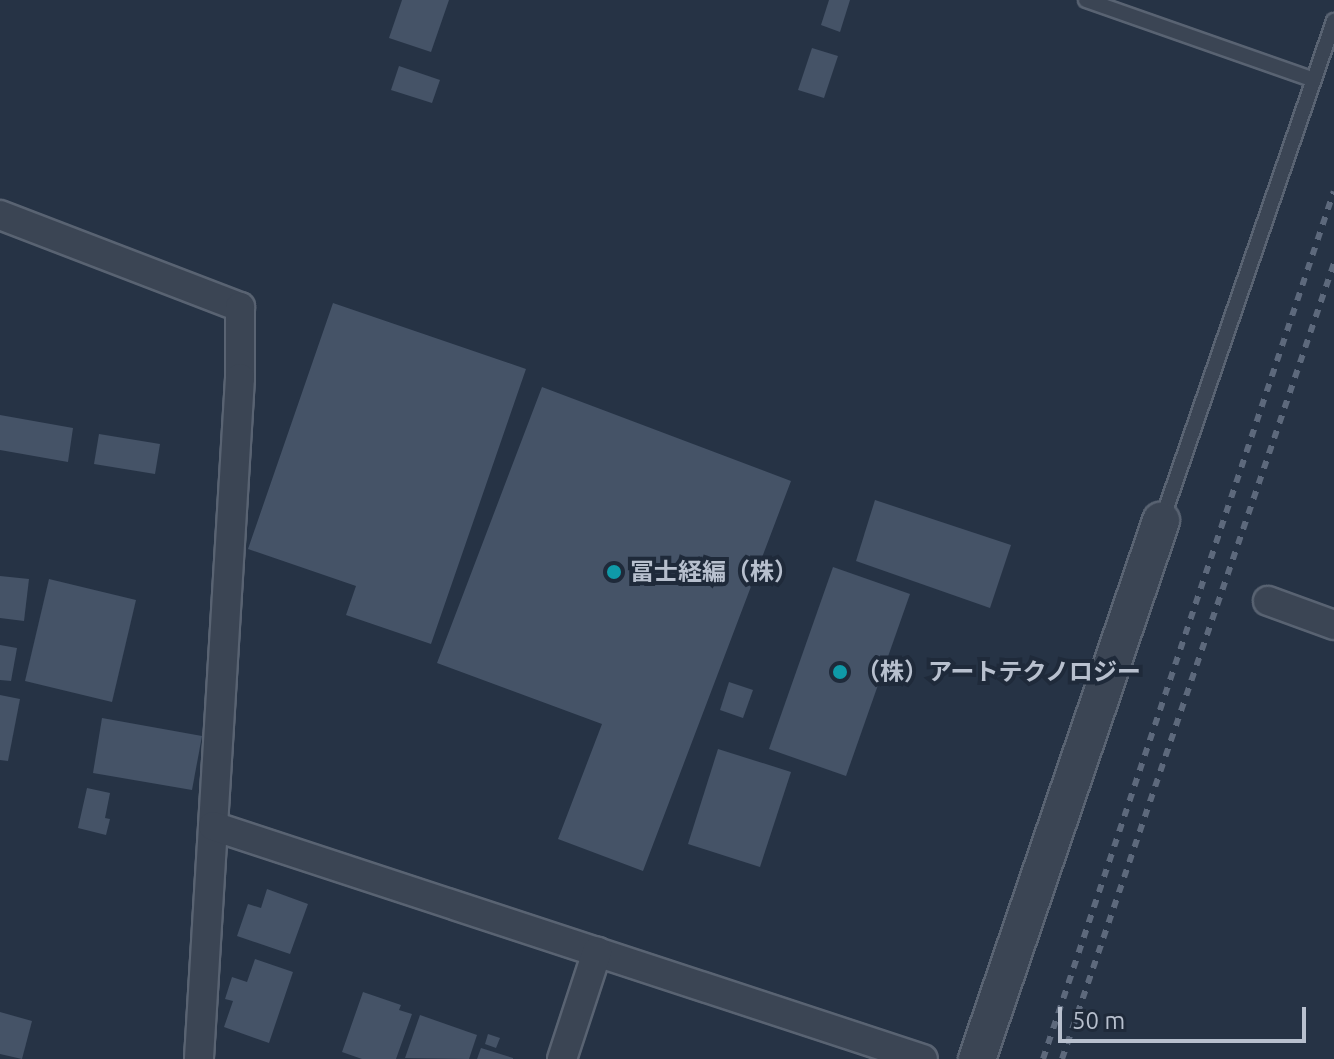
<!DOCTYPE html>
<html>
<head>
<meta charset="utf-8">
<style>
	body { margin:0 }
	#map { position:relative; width:1334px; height:1059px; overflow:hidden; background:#263345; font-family:Ubuntu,"Noto Sans JP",sans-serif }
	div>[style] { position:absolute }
	.building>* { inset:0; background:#455367 }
	.roads { filter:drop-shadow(2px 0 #596372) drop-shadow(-2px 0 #596372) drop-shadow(0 2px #596372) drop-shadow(0 -2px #596372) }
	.service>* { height:14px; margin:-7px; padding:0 7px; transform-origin:7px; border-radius:7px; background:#3b4554 }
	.minor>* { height:28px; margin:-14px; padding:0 14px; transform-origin:14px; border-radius:14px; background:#3b4554 }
	.tertiary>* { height:36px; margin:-18px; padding:0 18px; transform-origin:18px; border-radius:18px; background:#3b4554 }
	.rail>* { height:6px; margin-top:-3px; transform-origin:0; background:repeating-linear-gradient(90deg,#5d697c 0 8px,transparent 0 16px) }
	.dots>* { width:22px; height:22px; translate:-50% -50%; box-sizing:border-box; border:4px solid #1f2a3a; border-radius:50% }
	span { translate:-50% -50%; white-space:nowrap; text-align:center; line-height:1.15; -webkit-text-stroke:8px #1f2a3a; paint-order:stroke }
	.poi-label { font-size:24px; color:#b8c0ce; font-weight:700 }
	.left { translate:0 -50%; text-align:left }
	.scale { position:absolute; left:1058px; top:1007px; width:248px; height:36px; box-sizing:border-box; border:4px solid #b8c0ce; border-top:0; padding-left:10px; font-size:24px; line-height:28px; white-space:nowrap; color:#b8c0ce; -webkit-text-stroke:6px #1f2a3a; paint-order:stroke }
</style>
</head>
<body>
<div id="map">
	<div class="building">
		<i style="clip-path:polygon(402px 0,449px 0,431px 52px,389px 38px)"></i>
		<i style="clip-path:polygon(829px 0,850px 0,840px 32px,821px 25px)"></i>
		<i style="clip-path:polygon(812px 48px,838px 56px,824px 98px,798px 90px)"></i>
		<i style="clip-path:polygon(399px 66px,440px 80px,432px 103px,391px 90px)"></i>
		<i style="clip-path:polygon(333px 303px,526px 369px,431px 644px,346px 615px,356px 586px,248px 549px)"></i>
		<i style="clip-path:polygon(542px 387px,791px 481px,643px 871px,558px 839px,602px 724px,437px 663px)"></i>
		<i style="clip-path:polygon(0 415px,73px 428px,68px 462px,0 450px)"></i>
		<i style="clip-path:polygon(99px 434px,160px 444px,155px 474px,94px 464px)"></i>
		<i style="clip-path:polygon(875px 500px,1011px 545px,990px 608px,856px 561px)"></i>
		<i style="clip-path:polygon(833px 567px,910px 594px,846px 776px,769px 749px)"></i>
		<i style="clip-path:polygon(0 576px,29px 579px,24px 621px,0 618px)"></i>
		<i style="clip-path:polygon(49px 579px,136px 600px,112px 702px,25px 681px)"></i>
		<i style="clip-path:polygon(0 645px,17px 648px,11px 681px,0 680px)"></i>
		<i style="clip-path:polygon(729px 682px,753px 690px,743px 718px,720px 710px)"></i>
		<i style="clip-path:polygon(0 695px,20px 699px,8px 761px,0 760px)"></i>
		<i style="clip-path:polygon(102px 718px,202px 736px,192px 790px,93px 773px)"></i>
		<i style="clip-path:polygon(718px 749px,791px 772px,760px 867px,688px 844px)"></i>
		<i style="clip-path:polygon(87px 788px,110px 793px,105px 818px,110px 819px,106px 835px,78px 828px)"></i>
		<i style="clip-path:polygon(267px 889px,308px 904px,290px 954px,237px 936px,248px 904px,261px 908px)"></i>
		<i style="clip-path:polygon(255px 959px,293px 972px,269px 1043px,224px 1027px,233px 1001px,225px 999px,232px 977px,247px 982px)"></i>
		<i style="clip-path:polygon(363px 992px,401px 1005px,399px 1010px,412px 1014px,396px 1059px,362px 1059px,342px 1052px)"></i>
		<i style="clip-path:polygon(0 1012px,32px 1021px,22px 1059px,0 1054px)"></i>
		<i style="clip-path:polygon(420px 1015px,477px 1035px,469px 1059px,405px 1058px)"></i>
		<i style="clip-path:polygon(488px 1034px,500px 1038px,496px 1048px,485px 1044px)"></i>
		<i style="clip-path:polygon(481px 1048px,513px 1058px,513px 1059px,477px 1059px)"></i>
	</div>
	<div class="roads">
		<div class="service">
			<i style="left:1086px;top:0;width:239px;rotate:19.3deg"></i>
			<i style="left:1162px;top:520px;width:528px;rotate:-70.98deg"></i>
		</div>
		<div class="minor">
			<i style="left:0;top:215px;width:257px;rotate:21deg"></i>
			<i style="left:240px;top:307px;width:71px;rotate:90deg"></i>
			<i style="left:240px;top:378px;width:682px;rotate:93.45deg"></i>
			<i style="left:1268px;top:601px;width:70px;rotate:20deg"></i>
			<i style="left:213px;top:826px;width:747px;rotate:18.17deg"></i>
			<i style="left:562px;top:1059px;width:113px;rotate:-71.9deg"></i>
		</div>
		<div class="tertiary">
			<i style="left:977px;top:1059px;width:569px;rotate:-71.12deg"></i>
		</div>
	</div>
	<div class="rail">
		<i style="left:1043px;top:1059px;width:915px;rotate:-71.47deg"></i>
		<i style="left:1062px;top:1059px;width:841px;rotate:-71.13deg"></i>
	</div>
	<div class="dots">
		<i style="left:614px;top:572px;background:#0f9aa8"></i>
		<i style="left:840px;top:672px;background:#0f9aa8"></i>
	</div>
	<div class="poi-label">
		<span class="left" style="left:630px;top:572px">冨士経編（株）</span>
		<span class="left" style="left:856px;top:672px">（株）アートテクノロジー</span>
	</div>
	<div class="scale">50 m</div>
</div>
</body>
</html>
